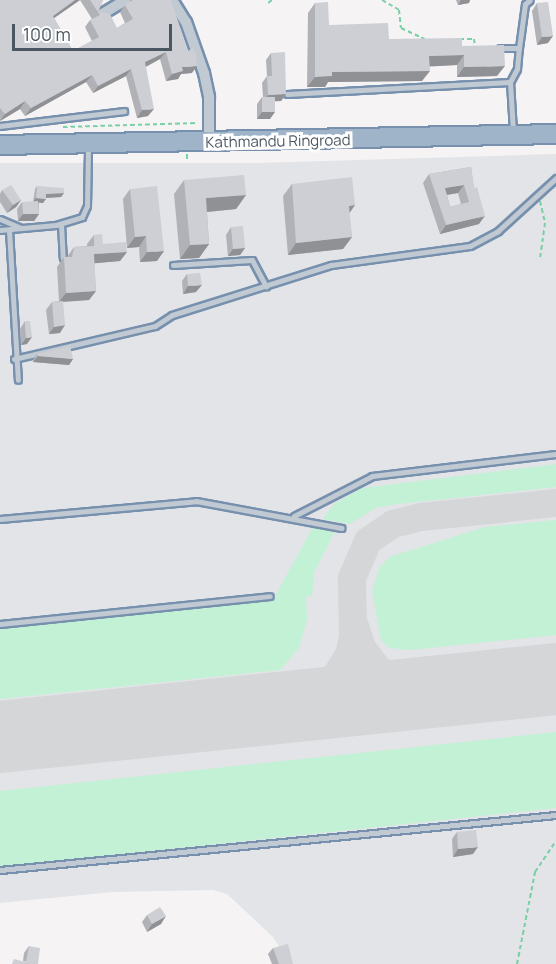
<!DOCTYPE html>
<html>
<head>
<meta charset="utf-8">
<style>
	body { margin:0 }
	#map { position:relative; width:556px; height:964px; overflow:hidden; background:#f5f3f3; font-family:Manrope,sans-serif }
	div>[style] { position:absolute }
	.airport>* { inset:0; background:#e2e4e7 }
	.green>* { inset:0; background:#c3f1d5 }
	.taxiway>* { height:28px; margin:-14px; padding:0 14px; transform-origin:14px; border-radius:14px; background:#d5d6d8 }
	.runway>* { height:72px; margin:-36px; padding:0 36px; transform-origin:36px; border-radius:36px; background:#d5d6d8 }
	.path>* { height:2px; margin-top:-1px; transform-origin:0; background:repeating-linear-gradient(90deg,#7ad0a6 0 4.5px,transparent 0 7.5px) }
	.roads { filter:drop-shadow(2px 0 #7690ad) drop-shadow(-2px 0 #7690ad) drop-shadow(0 2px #7690ad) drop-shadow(0 -2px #7690ad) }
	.service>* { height:5px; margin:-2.5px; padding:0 2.5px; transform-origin:2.5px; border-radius:2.5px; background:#c1cad2 }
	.minor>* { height:10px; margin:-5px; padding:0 5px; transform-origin:5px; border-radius:5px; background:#c1cad2 }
	.trunk>* { height:18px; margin:-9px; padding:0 9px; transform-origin:9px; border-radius:9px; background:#9fb4c9 }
	.wall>* { inset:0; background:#b0b2b7 }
	.shaded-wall>* { inset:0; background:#909195 }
	.building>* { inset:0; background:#cdcfd5 }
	span { translate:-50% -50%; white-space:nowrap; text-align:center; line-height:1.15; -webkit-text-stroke:6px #fff; paint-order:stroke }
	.street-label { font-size:15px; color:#4a5661 }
	.scale { position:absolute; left:12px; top:24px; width:160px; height:27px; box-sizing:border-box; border:3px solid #4a5661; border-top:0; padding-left:8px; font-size:18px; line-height:21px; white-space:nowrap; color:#4a5661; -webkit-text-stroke:4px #fff; paint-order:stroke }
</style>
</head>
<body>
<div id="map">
	<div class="airport">
		<i style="clip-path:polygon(556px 154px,556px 964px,292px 964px,272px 936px,227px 894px,213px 890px,112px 892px,0 903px,0 163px,258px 163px)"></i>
	</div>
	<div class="green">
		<i style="clip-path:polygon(556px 464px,556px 487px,398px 504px,375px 508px,350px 524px,323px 519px,334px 504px,362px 488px)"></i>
		<i style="clip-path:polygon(556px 520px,556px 635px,410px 650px,389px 648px,381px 640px,372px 591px,379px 568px,389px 557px,485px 527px)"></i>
		<i style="clip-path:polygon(314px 525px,335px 531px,314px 573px,312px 597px,306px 596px,307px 620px,299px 648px,280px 670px,0 699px,0 626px,274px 598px)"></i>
		<i style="clip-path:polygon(556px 732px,556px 808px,0 867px,0 791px)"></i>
	</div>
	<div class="taxiway">
		<i style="left:354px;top:623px;width:26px;rotate:72deg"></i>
		<i style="left:362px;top:648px;width:26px;rotate:53deg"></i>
		<i style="left:378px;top:669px;width:24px;rotate:35deg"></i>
		<i style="left:398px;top:683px;width:37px;rotate:13deg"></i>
		<i style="left:307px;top:705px;width:34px;rotate:-43deg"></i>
		<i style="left:332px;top:682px;width:32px;rotate:-58deg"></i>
		<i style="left:349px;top:655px;width:18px;rotate:-77deg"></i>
		<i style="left:353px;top:637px;width:59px;rotate:-91deg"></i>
		<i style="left:352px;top:578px;width:40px;rotate:-66.6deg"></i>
		<i style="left:368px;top:541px;width:30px;rotate:-34deg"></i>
		<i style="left:393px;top:524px;width:29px;rotate:-14deg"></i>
		<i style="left:421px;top:517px;width:136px;rotate:-5.9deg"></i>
	</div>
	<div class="runway">
		<i style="left:0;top:737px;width:559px;rotate:-5.96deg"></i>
	</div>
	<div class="path">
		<i style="left:382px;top:0;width:20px;rotate:30deg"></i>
		<i style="left:399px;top:10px;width:18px;rotate:84deg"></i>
		<i style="left:401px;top:28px;width:26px;rotate:25deg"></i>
		<i style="left:268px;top:3px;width:5px;rotate:-37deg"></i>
		<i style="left:460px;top:39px;width:14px"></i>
		<i style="left:474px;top:39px;width:7px;rotate:82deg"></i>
		<i style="left:63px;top:127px;width:135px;rotate:-1.7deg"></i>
		<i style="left:187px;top:154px;width:7px;rotate:90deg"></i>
		<i style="left:540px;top:201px;width:23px;rotate:77deg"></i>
		<i style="left:545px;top:223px;width:37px;rotate:98deg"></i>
		<i style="left:517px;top:964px;width:94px;rotate:-78.9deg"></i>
		<i style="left:535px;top:872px;width:37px;rotate:-56deg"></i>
	</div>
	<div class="roads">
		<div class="service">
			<i style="left:500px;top:48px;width:19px"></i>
			<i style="left:519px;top:48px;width:44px;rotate:-82.2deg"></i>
			<i style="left:525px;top:4px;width:6px;rotate:-39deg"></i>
			<i style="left:510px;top:82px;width:15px;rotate:-62deg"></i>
			<i style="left:517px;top:69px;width:21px;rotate:-85deg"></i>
			<i style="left:287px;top:94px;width:223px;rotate:-3.1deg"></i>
			<i style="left:510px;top:82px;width:49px;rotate:86.5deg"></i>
			<i style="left:0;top:126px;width:125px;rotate:-6.9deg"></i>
			<i style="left:0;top:219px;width:23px;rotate:23deg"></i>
			<i style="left:61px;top:224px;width:34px;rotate:87deg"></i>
			<i style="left:0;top:230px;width:56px;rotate:-5.1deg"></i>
			<i style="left:56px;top:225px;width:27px;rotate:-17deg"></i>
			<i style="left:82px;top:217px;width:12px;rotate:-66deg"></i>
			<i style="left:87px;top:206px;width:58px;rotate:-89deg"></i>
			<i style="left:9px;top:230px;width:150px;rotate:86.6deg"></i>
			<i style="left:173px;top:265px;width:79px;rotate:-3.6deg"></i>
			<i style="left:252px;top:260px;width:30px;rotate:62deg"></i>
			<i style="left:14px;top:359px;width:145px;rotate:-13.2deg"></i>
			<i style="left:155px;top:326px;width:20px;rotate:-33deg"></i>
			<i style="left:172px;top:315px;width:167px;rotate:-17.5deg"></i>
			<i style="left:331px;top:265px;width:140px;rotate:-7.8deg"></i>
			<i style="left:470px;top:246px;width:32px;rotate:-28deg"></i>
			<i style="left:498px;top:231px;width:79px;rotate:-42.4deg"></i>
			<i style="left:294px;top:516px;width:88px;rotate:-27.1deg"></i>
			<i style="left:372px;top:476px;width:185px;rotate:-6.8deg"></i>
			<i style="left:0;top:519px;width:197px;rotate:-5.2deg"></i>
			<i style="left:196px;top:501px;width:148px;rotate:10.5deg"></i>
			<i style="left:0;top:624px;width:271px;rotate:-5.9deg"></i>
			<i style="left:0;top:870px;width:559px;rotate:-5.65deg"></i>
		</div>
		<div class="minor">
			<i style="left:172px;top:0;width:26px;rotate:58deg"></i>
			<i style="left:186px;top:22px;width:54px;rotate:70.6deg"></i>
			<i style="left:204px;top:73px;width:25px;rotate:78deg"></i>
			<i style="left:209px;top:97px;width:46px;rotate:90deg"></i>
			<i style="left:99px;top:16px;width:31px;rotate:-31deg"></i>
		</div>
		<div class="trunk">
			<i style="left:0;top:145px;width:556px;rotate:-1.13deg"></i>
		</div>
	</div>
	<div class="wall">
		<i style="clip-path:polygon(evenodd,0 0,103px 0,98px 12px,117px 28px,125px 23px,120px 12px,125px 5px,192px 73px,181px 74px,178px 79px,166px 81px,160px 59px,146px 67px,148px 116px,137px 118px,126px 76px,93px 93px,86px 82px,25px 116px,20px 109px,0 121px,0 0,80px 0,92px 19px,90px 20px,85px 27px,92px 41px,73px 51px,54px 18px,80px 0)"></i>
		<i style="clip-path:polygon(456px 0,470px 0,469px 3px,458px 5px)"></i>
		<i style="clip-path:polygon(315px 3px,329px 25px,389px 39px,462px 46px,497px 76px,457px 77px,457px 65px,429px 66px,422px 81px,328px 82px,325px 87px,307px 87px,308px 13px)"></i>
		<i style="clip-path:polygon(537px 3px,548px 43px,537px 45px,532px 11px)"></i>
		<i style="clip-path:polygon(271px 53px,286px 94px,281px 101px,275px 101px,270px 119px,257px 119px,257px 104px,262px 97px,263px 97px,262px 83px,267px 76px,266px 60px)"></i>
		<i style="clip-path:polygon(evenodd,471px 167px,479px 224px,440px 234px,423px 183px,429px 174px,471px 167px,458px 193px,461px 204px,450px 207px,447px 195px,458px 193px)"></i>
		<i style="clip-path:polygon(184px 180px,246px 195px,236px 209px,207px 212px,209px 244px,199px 258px,180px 259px,174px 194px)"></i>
		<i style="clip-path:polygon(292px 184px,355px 205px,349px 213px,352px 237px,343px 249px,288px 255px,283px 196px)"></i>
		<i style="clip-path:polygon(37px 186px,64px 193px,61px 197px,46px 198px,43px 203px,39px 202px,39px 214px,34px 221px,18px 221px,17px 209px,22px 202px,33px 202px,35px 189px)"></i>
		<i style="clip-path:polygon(130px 189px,157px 261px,140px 262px,139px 247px,127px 248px,123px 199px)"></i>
		<i style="clip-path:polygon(2px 190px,21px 200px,16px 207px,7px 213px,0 202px,0 194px)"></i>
		<i style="clip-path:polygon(231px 227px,245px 248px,240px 255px,228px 256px,226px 235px)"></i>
		<i style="clip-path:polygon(94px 235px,103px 244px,127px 252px,120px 261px,94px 263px,96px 291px,89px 300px,63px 302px,60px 333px,49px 334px,46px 310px,52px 302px,59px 301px,57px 267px,64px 257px,67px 257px,74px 247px,87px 246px,87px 244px)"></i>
		<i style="clip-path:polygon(187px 274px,196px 292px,183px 294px,182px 281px)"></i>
		<i style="clip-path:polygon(25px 321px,27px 344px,21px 345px,20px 329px)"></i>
		<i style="clip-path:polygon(37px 354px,73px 359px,69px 365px,33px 362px,33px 360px)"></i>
		<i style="clip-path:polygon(457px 832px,473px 854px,453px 857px,452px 839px)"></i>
		<i style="clip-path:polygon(147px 915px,161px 924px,147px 932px,142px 922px)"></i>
		<i style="clip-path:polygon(29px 946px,38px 964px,23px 961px,24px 953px)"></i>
		<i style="clip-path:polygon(273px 948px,293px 964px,272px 964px,268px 954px)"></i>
	</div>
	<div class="shaded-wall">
		<i style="clip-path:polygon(75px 0,80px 0,47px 23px,53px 16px)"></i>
		<i style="clip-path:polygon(461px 0,470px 0,469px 3px,458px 5px)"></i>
		<i style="clip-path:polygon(553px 36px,548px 43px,537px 45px,542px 37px)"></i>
		<i style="clip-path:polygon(166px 52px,160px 59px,139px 70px,145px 62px)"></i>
		<i style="clip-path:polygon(464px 55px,457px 65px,421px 67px,429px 56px)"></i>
		<i style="clip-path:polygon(197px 66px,192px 73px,181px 74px,178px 79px,166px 81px,172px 74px,182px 67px)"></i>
		<i style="clip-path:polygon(505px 66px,497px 76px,457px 77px,464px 67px)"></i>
		<i style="clip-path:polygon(131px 69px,126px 76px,93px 93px,98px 86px)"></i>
		<i style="clip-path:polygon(430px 71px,422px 81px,328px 82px,325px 87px,307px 87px,315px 77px,332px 72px)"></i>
		<i style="clip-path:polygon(92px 75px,86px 82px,25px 116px,31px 108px)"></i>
		<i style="clip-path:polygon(286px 94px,281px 101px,264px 102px,268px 95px)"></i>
		<i style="clip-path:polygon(25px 101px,20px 109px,0 121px,5px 114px)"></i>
		<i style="clip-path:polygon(154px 109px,148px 116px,137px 118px,142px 110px)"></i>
		<i style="clip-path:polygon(262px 112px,275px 112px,270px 119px,257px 119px)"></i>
		<i style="clip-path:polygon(464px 185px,458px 193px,439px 196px,445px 188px)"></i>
		<i style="clip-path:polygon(64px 193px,61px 197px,44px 198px,46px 194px)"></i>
		<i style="clip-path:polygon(246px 195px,236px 209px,196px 213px,206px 198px)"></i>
		<i style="clip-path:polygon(36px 198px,46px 199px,43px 203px,33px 202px)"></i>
		<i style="clip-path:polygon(21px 200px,16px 207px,7px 213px,13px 205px)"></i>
		<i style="clip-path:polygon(355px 205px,346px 218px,349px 206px)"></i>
		<i style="clip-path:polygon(23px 214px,39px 214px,34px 221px,18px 221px)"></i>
		<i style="clip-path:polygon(485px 216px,479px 224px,440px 234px,446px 225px)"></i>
		<i style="clip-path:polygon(146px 236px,139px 247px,127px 248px,135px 237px)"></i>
		<i style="clip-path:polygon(352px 237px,343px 249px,288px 255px,296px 243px)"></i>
		<i style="clip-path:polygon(209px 244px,199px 258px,180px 259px,190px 245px)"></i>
		<i style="clip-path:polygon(245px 248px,240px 255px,228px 256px,233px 249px)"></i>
		<i style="clip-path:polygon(164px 251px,157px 261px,140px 262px,147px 252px)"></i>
		<i style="clip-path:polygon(127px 252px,120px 261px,87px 264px,94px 254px)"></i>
		<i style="clip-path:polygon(202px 285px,196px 292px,183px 294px,188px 286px)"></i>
		<i style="clip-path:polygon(96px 291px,89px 300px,59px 302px,66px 293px)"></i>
		<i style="clip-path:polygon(65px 325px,60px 333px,49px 334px,54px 327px)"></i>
		<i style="clip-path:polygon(32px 337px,27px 344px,21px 345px,26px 338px)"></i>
		<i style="clip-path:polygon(38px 356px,73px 359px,69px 365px,33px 362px)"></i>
		<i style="clip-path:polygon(478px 847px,473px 854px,453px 857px,458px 849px)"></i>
		<i style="clip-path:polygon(166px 916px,161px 924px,147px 932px,152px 924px)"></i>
	</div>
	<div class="building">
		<i style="clip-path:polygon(0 0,75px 0,53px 16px,73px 51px,99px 37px,90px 20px,100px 15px,90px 0,103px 0,98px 12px,110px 14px,117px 28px,133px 19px,125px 5px,132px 0,171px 0,188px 51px,193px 48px,196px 54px,197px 66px,182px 67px,183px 71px,172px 74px,166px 52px,145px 62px,154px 109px,142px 110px,131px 69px,98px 86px,92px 75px,31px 108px,25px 101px,5px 114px,0 108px)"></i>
		<i style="clip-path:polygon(328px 2px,329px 25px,388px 23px,389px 39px,462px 38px,462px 46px,504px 45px,505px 66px,464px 67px,464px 55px,429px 56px,430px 71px,332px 72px,332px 76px,315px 77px,315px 3px)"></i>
		<i style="clip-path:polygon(548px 2px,553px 36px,542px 37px,537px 3px)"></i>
		<i style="clip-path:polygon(285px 52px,286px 94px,268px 95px,267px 76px,272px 76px,271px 53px)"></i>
		<i style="clip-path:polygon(262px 97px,275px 97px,275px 112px,262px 112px)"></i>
		<i style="clip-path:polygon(evenodd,471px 167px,474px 188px,477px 187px,485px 216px,446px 225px,429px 174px,471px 167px,464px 185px,469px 202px,450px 207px,445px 188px,464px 185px)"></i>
		<i style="clip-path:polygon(244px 175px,246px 195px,206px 198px,209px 244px,190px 245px,184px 180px)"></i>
		<i style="clip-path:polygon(352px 177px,355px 205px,349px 206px,352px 237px,296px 243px,292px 184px)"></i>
		<i style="clip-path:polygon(11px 185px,21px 200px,13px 205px,2px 190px)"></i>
		<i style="clip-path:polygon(37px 186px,64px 188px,64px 193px,46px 194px,46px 199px,36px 198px)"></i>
		<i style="clip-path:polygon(157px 186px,164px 251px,147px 252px,146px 236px,135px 237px,130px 189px)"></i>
		<i style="clip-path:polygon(38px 201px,39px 214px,23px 214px,22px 202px)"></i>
		<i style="clip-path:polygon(243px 226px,245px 248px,233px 249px,231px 227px)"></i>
		<i style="clip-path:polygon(102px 234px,103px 244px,126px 242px,127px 252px,94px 254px,96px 291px,66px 293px,64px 257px,72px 257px,74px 247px,94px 246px,94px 235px)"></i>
		<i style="clip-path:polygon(200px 273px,202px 285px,188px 286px,187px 274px)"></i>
		<i style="clip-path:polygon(63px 301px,65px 325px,54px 327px,52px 302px)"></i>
		<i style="clip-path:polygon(25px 321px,30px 321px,32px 337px,26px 338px)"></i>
		<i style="clip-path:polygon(70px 346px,73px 359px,38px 356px,37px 354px)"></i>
		<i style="clip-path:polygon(476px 830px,478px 847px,458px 849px,457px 832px)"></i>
		<i style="clip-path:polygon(160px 907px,166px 916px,152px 924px,147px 915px)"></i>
		<i style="clip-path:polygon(288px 944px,293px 964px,279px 964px,273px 948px)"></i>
		<i style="clip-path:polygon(29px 946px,40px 948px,38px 964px,12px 964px,14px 959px,26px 962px)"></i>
	</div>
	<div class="street-label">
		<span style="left:278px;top:141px;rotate:-1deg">Kathmandu Ringroad</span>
	</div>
	<div class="scale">100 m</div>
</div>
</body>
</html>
